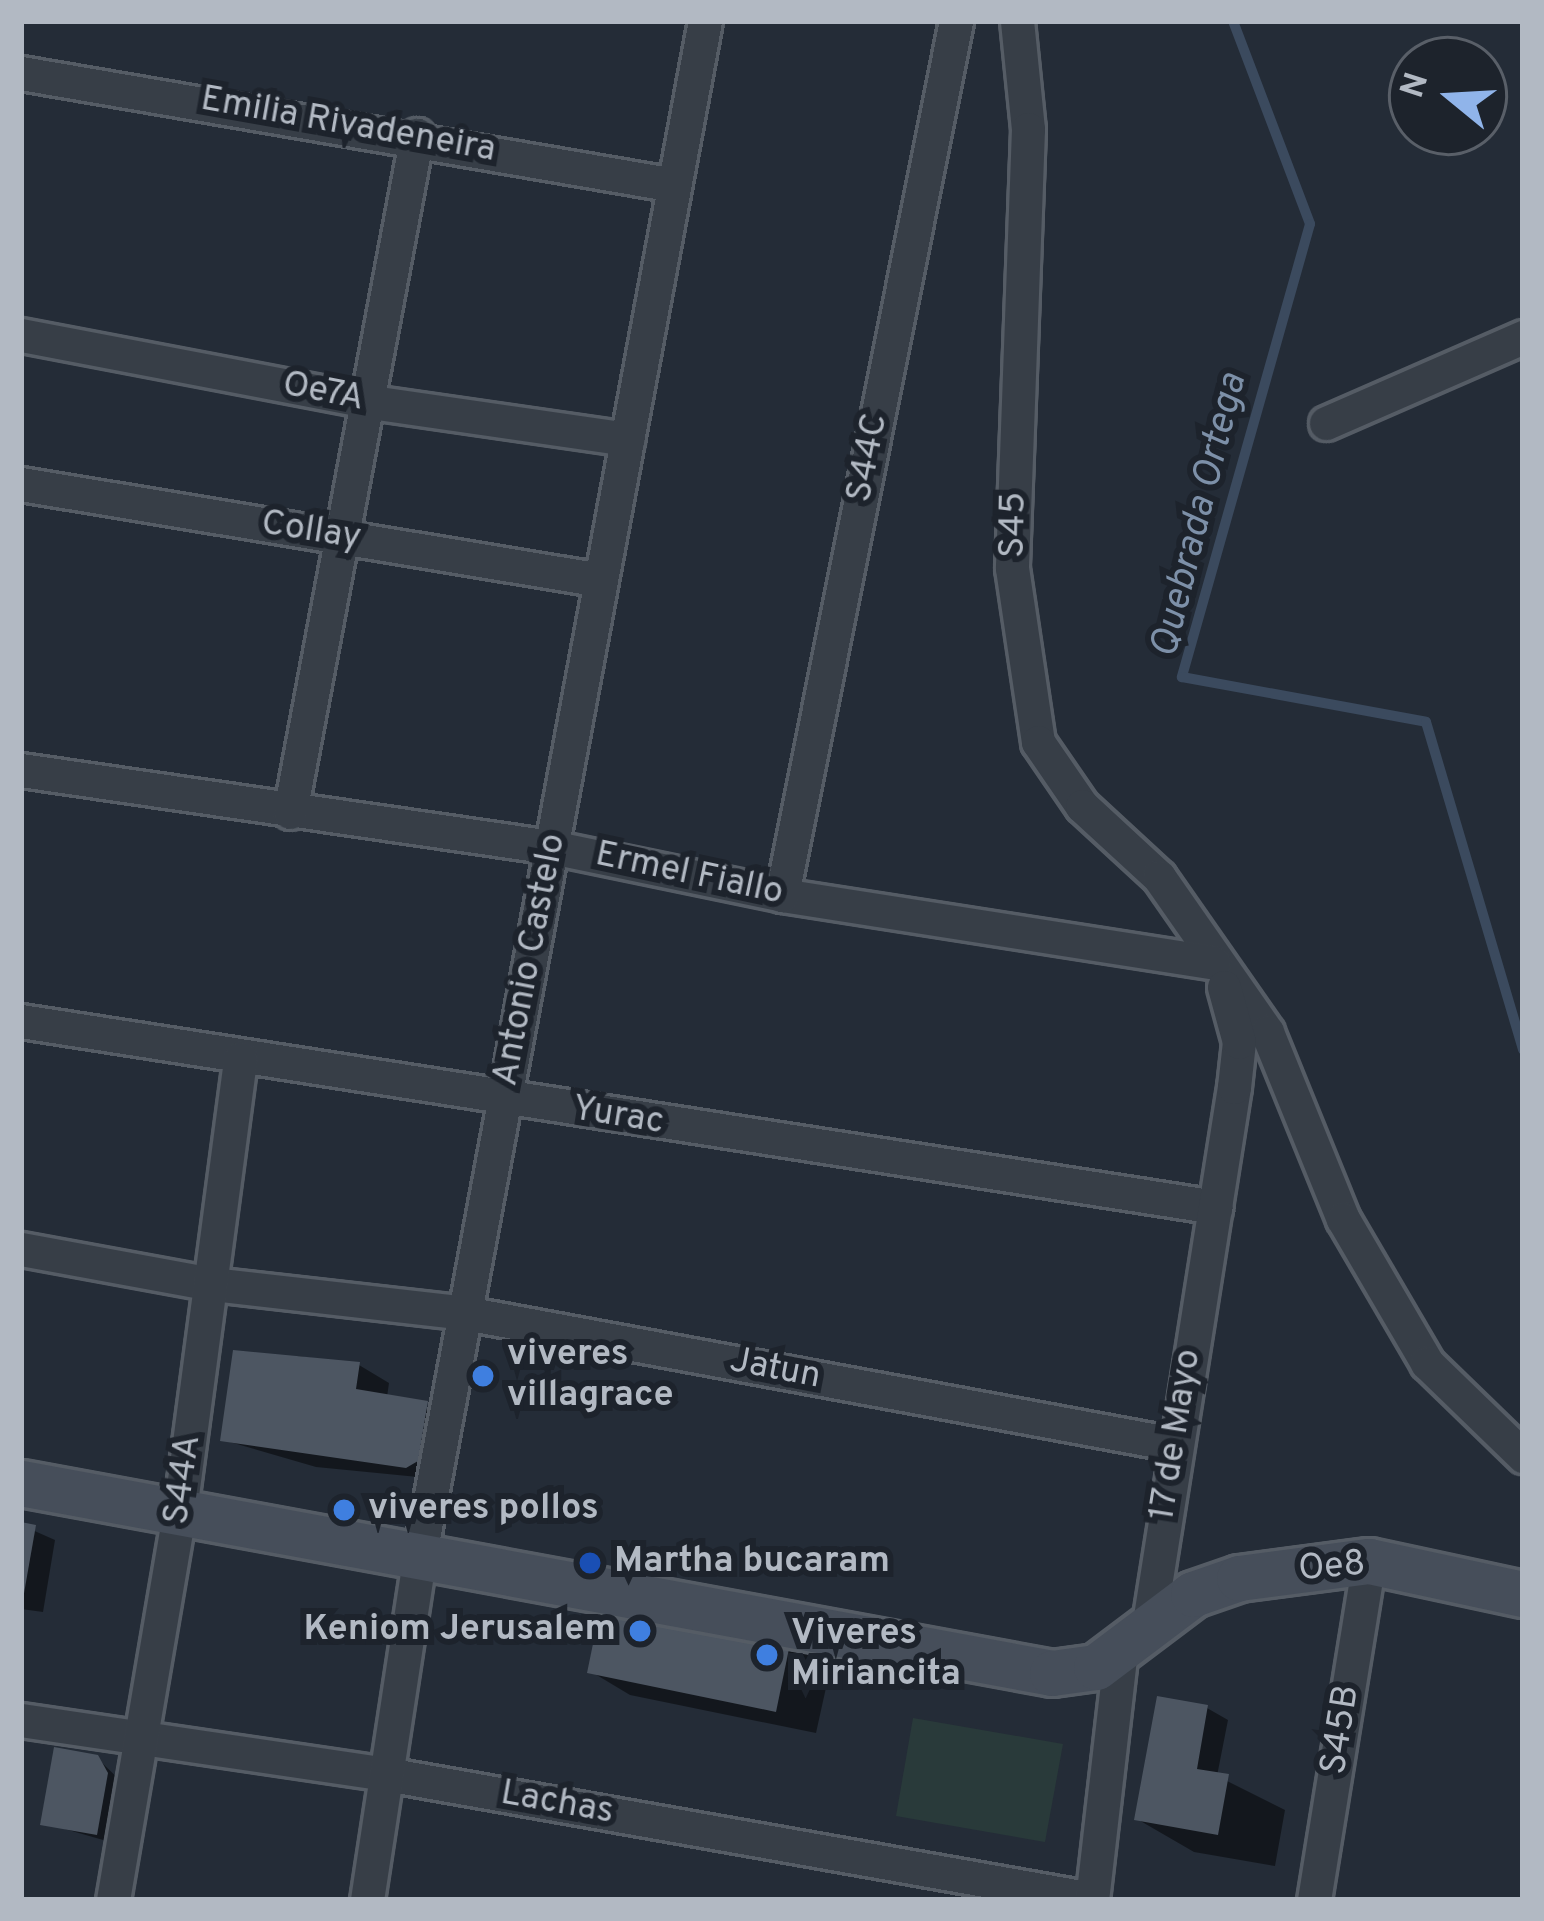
<!DOCTYPE html>
<html>
<head>
<meta charset="utf-8">
<style>
	body { margin:0 }
	#map { position:relative; width:1544px; height:1921px; overflow:hidden; background:#242c37; font-family:Overpass,sans-serif }
	div>[style] { position:absolute }
	.green>* { inset:0; background:#293a3a }
	.shadow>* { inset:0; background:#0007 }
	.stream>* { height:10px; margin:-5px; padding:0 5px; transform-origin:5px; border-radius:5px; background:#3b4a5e }
	.building>* { inset:0; background:#4d5662 }
	.roads { filter:drop-shadow(3px 0 #555c65) drop-shadow(-3px 0 #555c65) drop-shadow(0 3px #555c65) drop-shadow(0 -3px #555c65) }
	.street>* { height:33px; margin:-16.5px; padding:0 16.5px; transform-origin:16.5px; border-radius:16.5px; background:#373e47 }
	.secondary>* { height:45px; margin:-22.5px; padding:0 22.5px; transform-origin:22.5px; border-radius:22.5px; background:#464e5a }
	.dots>* { width:33px; height:33px; translate:-50% -50%; box-sizing:border-box; border:6px solid #1d232c; border-radius:50% }
	span { translate:-50% -50%; white-space:nowrap; text-align:center; line-height:1.15; -webkit-text-stroke:12px #1d232c; paint-order:stroke }
	.street-label { font-size:36px; color:#b2b9c3 }
	.poi-label { font-size:36px; color:#b2b9c3; font-weight:700 }
	.left { translate:0 -50%; text-align:left }
	.right { translate:-100% -50%; text-align:right }
	.water-label { font-size:39px; color:#7d90a8; font-style:italic }
	.frame { position:absolute; inset:0; border:24px solid #b2b9c3; pointer-events:none }
	.north { position:absolute; left:1388px; top:36px; width:120px; height:120px; box-sizing:border-box; background:#1d232c; border:3px solid #595f68; border-radius:50%; rotate:288deg; font-size:33px; font-weight:700; line-height:48px; text-align:center; color:#b2b9c3 }
	.north::after { content:''; display:block; margin:auto; width:42px; height:54px; background:#90b4ea; clip-path:polygon(50% 0,100% 100%,50% 72%,0 100%) }
</style>
</head>
<body>
<div id="map">
	<div class="green">
		<i style="clip-path:polygon(913px 1718px,1063px 1744px,1045px 1842px,896px 1816px)"></i>
	</div>
	<div class="shadow">
		<i style="clip-path:polygon(298px 1356px,359px 1365px,389px 1383px,387px 1397px,448px 1415px,428px 1478px,316px 1467px,223px 1440px)"></i>
		<i style="clip-path:polygon(21px 1525px,55px 1540px,43px 1612px,21px 1609px)"></i>
		<i style="clip-path:polygon(790px 1642px,831px 1665px,816px 1733px,630px 1695px,590px 1671px)"></i>
		<i style="clip-path:polygon(1207px 1708px,1228px 1720px,1217px 1776px,1285px 1810px,1275px 1866px,1194px 1852px,1137px 1819px)"></i>
		<i style="clip-path:polygon(97px 1758px,127px 1787px,117px 1844px,44px 1823px)"></i>
	</div>
	<div class="stream">
		<i style="left:1233px;top:21px;width:217px;rotate:69.2deg"></i>
		<i style="left:1310px;top:224px;width:471px;rotate:105.8deg"></i>
		<i style="left:1182px;top:677px;width:248px;rotate:10.4deg"></i>
		<i style="left:1426px;top:722px;width:342px;rotate:73.5deg"></i>
	</div>
	<div class="building">
		<i style="clip-path:polygon(233px 1350px,360px 1362px,356px 1389px,428px 1401px,418px 1461px,406px 1468px,220px 1441px)"></i>
		<i style="clip-path:polygon(21px 1522px,36px 1525px,23px 1599px,21px 1599px)"></i>
		<i style="clip-path:polygon(602px 1600px,791px 1639px,776px 1712px,587px 1673px)"></i>
		<i style="clip-path:polygon(1157px 1696px,1208px 1705px,1197px 1769px,1229px 1774px,1218px 1835px,1134px 1820px)"></i>
		<i style="clip-path:polygon(54px 1747px,98px 1755px,108px 1773px,97px 1835px,40px 1825px)"></i>
	</div>
	<div class="roads">
		<div class="street">
			<i style="left:1017px;top:21px;width:109px;rotate:84.2deg"></i>
			<i style="left:1028px;top:129px;width:439px;rotate:92.1deg"></i>
			<i style="left:1012px;top:568px;width:176px;rotate:81.5deg"></i>
			<i style="left:1038px;top:742px;width:78px;rotate:55.5deg"></i>
			<i style="left:1082px;top:806px;width:105px;rotate:42.7deg"></i>
			<i style="left:1159px;top:877px;width:189px;rotate:55.1deg"></i>
			<i style="left:1267px;top:1032px;width:202px;rotate:67.9deg"></i>
			<i style="left:1343px;top:1219px;width:167px;rotate:59.7deg"></i>
			<i style="left:1427px;top:1363px;width:134px;rotate:44.1deg"></i>
			<i style="left:21px;top:73px;width:663px;rotate:9.73deg"></i>
			<i style="left:21px;top:335px;width:356px;rotate:10.8deg"></i>
			<i style="left:371px;top:402px;width:259px;rotate:8.2deg"></i>
			<i style="left:1326px;top:423px;width:215px;rotate:-23.6deg"></i>
			<i style="left:21px;top:484px;width:588px;rotate:9.4deg"></i>
			<i style="left:21px;top:770px;width:536px;rotate:8.27deg"></i>
			<i style="left:551px;top:847px;width:236px;rotate:11.7deg"></i>
			<i style="left:782px;top:895px;width:437px;rotate:8.9deg"></i>
			<i style="left:290px;top:812px;width:689px;rotate:-79.38deg"></i>
			<i style="left:782px;top:895px;width:891px;rotate:-78.74deg"></i>
			<i style="left:21px;top:1021px;width:1209px;rotate:8.85deg"></i>
			<i style="left:21px;top:1249px;width:194px;rotate:10.4deg"></i>
			<i style="left:212px;top:1284px;width:255px;rotate:6.5deg"></i>
			<i style="left:465px;top:1313px;width:720px;rotate:10.48deg"></i>
			<i style="left:1149px;top:1623px;width:543px;rotate:-80.99deg"></i>
			<i style="left:1234px;top:1087px;width:45px;rotate:-83.7deg"></i>
			<i style="left:1239px;top:1042px;width:57px;rotate:-105.3deg"></i>
			<i style="left:21px;top:1720px;width:369px;rotate:8.4deg"></i>
			<i style="left:386px;top:1774px;width:717px;rotate:10.04deg"></i>
			<i style="left:113px;top:1900px;width:396px;rotate:-80.3deg"></i>
			<i style="left:180px;top:1510px;width:456px;rotate:-82.4deg"></i>
			<i style="left:367px;top:1900px;width:350px;rotate:-81.3deg"></i>
			<i style="left:420px;top:1554px;width:1559px;rotate:-79.47deg"></i>
			<i style="left:1092px;top:1900px;width:253px;rotate:-83.4deg"></i>
			<i style="left:1314px;top:1900px;width:343px;rotate:-80.8deg"></i>
		</div>
		<div class="secondary">
			<i style="left:21px;top:1483px;width:1048px;rotate:10.44deg"></i>
			<i style="left:1052px;top:1673px;width:44px;rotate:-7.8deg"></i>
			<i style="left:1096px;top:1667px;width:121px;rotate:-37deg"></i>
			<i style="left:1193px;top:1594px;width:49px;rotate:-19.2deg"></i>
			<i style="left:1239px;top:1578px;width:131px;rotate:-7.5deg"></i>
			<i style="left:1369px;top:1561px;width:157px;rotate:12.1deg"></i>
		</div>
	</div>
	<div class="dots">
		<i style="left:483px;top:1376px;background:#3f7fe0"></i>
		<i style="left:344px;top:1510px;background:#3f7fe0"></i>
		<i style="left:590px;top:1563px;background:#1a4fb4"></i>
		<i style="left:640px;top:1631px;background:#3f7fe0"></i>
		<i style="left:767px;top:1655px;background:#3f7fe0"></i>
	</div>
	<div class="street-label">
		<span style="left:348px;top:126px;rotate:10deg">Emilia Rivadeneira</span>
		<span style="left:323px;top:393px;rotate:11deg">Oe7A</span>
		<span style="left:869px;top:458px;rotate:-79deg">S44C</span>
		<span style="left:1015px;top:525px;rotate:-89deg">S45</span>
		<span style="left:311px;top:532px;rotate:9deg">Collay</span>
		<span style="left:689px;top:875px;rotate:12deg">Ermel Fiallo</span>
		<span style="left:531px;top:960px;rotate:-79deg">Antonio Castelo</span>
		<span style="left:618px;top:1117px;rotate:9deg">Yurac</span>
		<span style="left:775px;top:1370px;rotate:11deg">Jatun</span>
		<span style="left:1177px;top:1435px;rotate:-81deg">17 de Mayo</span>
		<span style="left:184px;top:1480px;rotate:-82deg">S44A</span>
		<span style="left:1332px;top:1568px;rotate:-5deg">Oe8</span>
		<span style="left:1342px;top:1730px;rotate:-81deg">S45B</span>
		<span style="left:557px;top:1804px;rotate:10deg">Lachas</span>
	</div>
	<div class="poi-label">
		<span class="left" style="left:507px;top:1376px">viveres<br>villagrace</span>
		<span class="left" style="left:368px;top:1510px">viveres pollos</span>
		<span class="left" style="left:614px;top:1563px">Martha bucaram</span>
		<span class="right" style="left:616px;top:1631px">Keniom Jerusalem</span>
		<span class="left" style="left:791px;top:1655px">Viveres<br>Miriancita</span>
	</div>
	<div class="water-label">
		<span style="left:1201px;top:516px;rotate:-76deg">Quebrada Ortega</span>
	</div>
	<div class="frame"></div>
	<div class="north">N</div>
</div>
</body>
</html>
